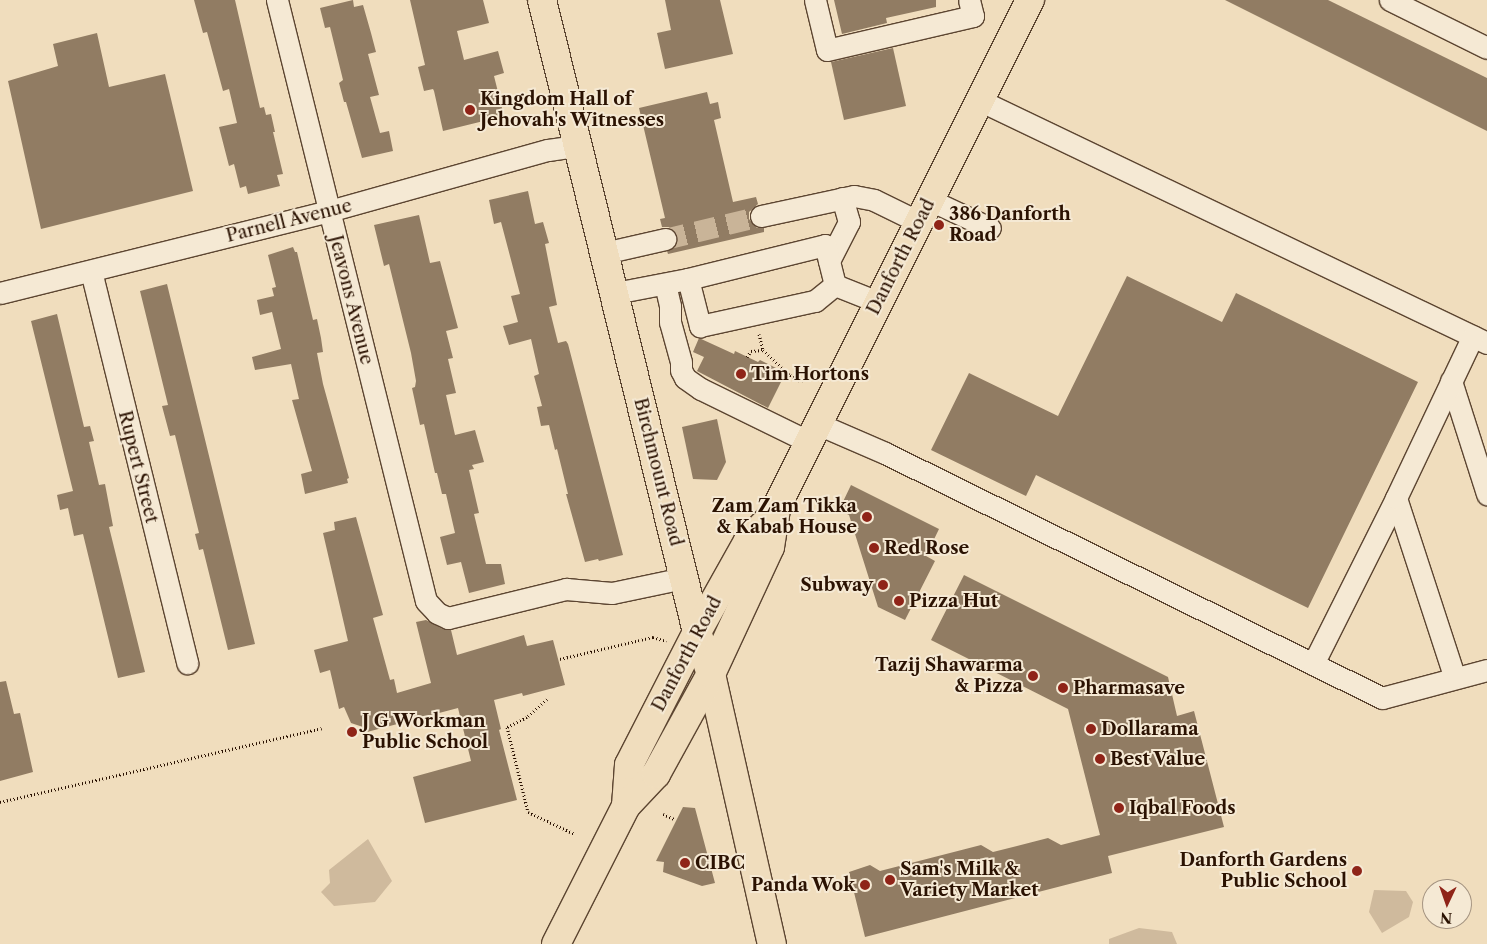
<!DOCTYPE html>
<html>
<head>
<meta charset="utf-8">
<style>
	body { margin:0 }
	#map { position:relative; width:1487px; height:944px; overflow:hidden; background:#f0ddbd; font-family:"Libre Caslon Text",serif }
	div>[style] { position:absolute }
	.green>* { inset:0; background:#cfba9d }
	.building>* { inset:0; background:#917c63 }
	.minor-tunnel>* { height:21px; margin-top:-10.5px; transform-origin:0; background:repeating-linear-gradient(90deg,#c9b498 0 21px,transparent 0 32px) }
	.path>* { height:3px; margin-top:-1.5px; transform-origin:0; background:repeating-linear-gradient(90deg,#2b1202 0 1px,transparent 0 3.5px) }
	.roads { filter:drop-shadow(1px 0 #5c4531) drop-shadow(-1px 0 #5c4531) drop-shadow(0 1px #5c4531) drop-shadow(0 -1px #5c4531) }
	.minor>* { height:21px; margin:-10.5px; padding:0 10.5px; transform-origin:10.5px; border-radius:10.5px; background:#f5e9d4 }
	.major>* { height:28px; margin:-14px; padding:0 14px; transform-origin:14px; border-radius:14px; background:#f0ddbd }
	.dots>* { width:14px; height:14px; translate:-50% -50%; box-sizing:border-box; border:2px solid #f5e9d4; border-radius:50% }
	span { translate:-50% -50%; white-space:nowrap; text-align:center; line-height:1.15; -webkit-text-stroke:4px #f5e9d4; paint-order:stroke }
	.poi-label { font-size:18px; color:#2b1202; font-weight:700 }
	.left { translate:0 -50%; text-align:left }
	.right { translate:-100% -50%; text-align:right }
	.street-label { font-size:18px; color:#2b1202 }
	.north { position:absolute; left:1422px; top:879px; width:50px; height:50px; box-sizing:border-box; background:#f5e9d4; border:1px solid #a49380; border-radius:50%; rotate:183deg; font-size:14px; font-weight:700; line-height:20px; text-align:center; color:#2b1202 }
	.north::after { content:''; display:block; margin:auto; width:18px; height:22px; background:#8f2418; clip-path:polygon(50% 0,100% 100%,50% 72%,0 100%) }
</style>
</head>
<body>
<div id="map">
	<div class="green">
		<i style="clip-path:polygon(368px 839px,392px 881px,375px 902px,334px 906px,321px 892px,330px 883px,329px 870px)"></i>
		<i style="clip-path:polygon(1374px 890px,1406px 891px,1413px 902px,1409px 917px,1382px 933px,1369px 912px)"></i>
		<i style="clip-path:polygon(1139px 928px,1172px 932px,1177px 944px,1109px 944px,1109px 939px)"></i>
	</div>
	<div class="building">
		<i style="clip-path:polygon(194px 0,235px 0,260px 108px,264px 107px,266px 115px,271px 114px,275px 132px,273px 132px,283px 174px,277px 175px,280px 186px,248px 194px,246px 186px,240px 188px,234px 164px,229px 166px,219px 127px,237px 123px,229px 89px,223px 91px,207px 32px,203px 33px)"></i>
		<i style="clip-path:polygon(353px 0,354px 7px,363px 5px,371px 33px,376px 52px,368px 54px,379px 95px,370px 97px,380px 133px,389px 131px,393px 151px,362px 158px,346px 102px,344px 102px,339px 83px,343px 80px,330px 27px,325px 28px,320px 8px)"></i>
		<i style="clip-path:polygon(410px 0,483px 0,489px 23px,457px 31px,464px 60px,498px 51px,504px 73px,494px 76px,504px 116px,443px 131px,434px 91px,433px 89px,424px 91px,418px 67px,425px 65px)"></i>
		<i style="clip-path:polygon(665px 0,720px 0,733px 54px,665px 69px,657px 33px,671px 30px)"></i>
		<i style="clip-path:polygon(834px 0,936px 0,936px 7px,886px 18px,887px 23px,842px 34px)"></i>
		<i style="clip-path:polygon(1225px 0,1328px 0,1487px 78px,1487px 131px)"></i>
		<i style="clip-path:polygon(97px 33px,109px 87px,165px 74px,193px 191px,41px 229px,8px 81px,58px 66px,53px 44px)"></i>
		<i style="clip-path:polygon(893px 48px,906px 106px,844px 120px,831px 62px)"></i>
		<i style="clip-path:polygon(707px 92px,710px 104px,718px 102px,721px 118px,714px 120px,733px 202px,756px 197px,758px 204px,749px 212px,749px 219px,757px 228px,764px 228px,764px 232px,668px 254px,667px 251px,677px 243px,677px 237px,669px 227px,662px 227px,660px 219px,665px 218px,639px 108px)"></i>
		<i style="clip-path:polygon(528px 191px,535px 224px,543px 222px,549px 243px,545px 244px,557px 305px,549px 307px,558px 343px,566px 341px,568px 344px,623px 555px,599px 561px,598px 559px,585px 562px,566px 494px,568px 494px,557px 449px,555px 450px,549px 425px,541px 426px,537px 407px,542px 406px,534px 376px,539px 374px,531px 339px,509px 345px,503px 326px,518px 322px,511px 296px,520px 294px,501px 222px,494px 224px,489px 200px)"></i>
		<i style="clip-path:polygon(419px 215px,430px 263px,440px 261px,458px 328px,446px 331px,453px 358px,448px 359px,456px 393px,446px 395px,455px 435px,475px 430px,484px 462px,472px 465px,474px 469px,469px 470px,479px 513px,474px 514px,486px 564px,501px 564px,505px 584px,469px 593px,461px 562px,447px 565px,440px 537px,455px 533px,446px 494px,442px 494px,437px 473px,435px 473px,424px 424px,420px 425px,412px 388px,415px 387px,416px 381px,411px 353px,389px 264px,384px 266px,374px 225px)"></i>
		<i style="clip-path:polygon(293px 247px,295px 252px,297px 252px,313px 320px,317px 319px,321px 338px,323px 352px,317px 353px,323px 384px,349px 478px,347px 479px,348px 483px,305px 494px,301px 474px,312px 471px,292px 400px,299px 399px,291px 364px,255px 370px,252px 357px,281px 349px,272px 312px,260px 315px,257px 300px,274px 296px,272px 288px,276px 287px,268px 255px)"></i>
		<i style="clip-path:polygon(1127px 276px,1222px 322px,1236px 293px,1418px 382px,1308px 608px,1036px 475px,1026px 496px,931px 450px,969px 373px,1058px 416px)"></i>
		<i style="clip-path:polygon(167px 284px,255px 644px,228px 650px,203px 549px,199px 550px,195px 534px,199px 533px,175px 435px,170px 436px,162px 406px,168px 405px,140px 291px)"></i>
		<i style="clip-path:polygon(57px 314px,84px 427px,90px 426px,94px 441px,89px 442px,99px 485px,105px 484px,113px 526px,109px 527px,145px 672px,118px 678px,83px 534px,74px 536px,68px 508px,60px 510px,57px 495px,73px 491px,31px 321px)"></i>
		<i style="clip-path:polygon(699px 338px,734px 354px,735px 351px,758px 362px,760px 360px,782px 371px,779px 376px,783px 378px,768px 408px,697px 371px,704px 357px,693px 352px)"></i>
		<i style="clip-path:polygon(717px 419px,726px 462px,717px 480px,693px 479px,682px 427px)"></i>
		<i style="clip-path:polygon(851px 485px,939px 529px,926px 556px,935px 561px,905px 620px,878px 607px,849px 515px,839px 510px)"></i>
		<i style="clip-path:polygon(356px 517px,383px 615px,373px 618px,390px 680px,394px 679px,397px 693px,431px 683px,416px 622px,426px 620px,443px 629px,451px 630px,457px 655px,524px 635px,527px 646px,553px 640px,565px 685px,523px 696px,522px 693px,494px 700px,501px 729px,499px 730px,517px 800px,425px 823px,413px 777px,471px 761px,458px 708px,367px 732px,366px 728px,351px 723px,344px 707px,339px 709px,330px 670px,320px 673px,314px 650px,348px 641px,323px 533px,335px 530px,334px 522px)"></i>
		<i style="clip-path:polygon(964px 575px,1168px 677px,1177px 716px,1194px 711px,1224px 827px,1108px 856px,1112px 873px,865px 937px,849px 872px,870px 865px,880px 871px,981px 845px,993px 852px,1048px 838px,1061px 845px,1100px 835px,1068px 709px,931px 640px)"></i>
		<i style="clip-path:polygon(6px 681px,14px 714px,20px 713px,33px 772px,0 781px,0 682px)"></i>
		<i style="clip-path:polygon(683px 807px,695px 808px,715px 883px,702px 886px,663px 872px,664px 862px,656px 861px)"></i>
	</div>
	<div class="minor-tunnel">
		<i style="left:665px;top:239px;width:99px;rotate:-13.5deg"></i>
	</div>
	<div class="path">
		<i style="left:759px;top:334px;width:16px;rotate:76deg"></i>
		<i style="left:763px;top:350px;width:37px;rotate:43deg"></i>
		<i style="left:790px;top:375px;width:14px;rotate:30deg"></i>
		<i style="left:747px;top:357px;width:7px;rotate:-56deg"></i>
		<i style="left:751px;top:351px;width:12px;rotate:-5deg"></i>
		<i style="left:560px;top:659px;width:96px;rotate:-13.3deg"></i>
		<i style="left:653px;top:637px;width:14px;rotate:17deg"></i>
		<i style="left:547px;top:699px;width:27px;rotate:138deg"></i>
		<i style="left:527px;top:717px;width:22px;rotate:153deg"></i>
		<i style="left:507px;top:727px;width:88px;rotate:76.1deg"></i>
		<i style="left:528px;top:812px;width:52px;rotate:25.1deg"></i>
		<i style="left:0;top:802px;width:330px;rotate:-12.9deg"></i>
		<i style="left:663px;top:814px;width:12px;rotate:24deg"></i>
	</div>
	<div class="roads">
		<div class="minor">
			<i style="left:277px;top:0;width:619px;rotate:76.08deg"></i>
			<i style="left:426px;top:601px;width:16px;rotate:47deg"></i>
			<i style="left:437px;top:613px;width:12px;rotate:24deg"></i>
			<i style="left:448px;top:618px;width:122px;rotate:-13.8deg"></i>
			<i style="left:566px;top:589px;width:46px;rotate:5deg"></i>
			<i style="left:612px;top:593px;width:73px;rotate:-11.9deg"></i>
			<i style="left:815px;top:0;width:51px;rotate:76.5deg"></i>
			<i style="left:827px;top:50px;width:150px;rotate:-13.1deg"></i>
			<i style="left:973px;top:16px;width:16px;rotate:-104deg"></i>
			<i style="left:1390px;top:0;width:108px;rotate:26.3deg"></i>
			<i style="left:979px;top:100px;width:563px;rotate:25.56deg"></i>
			<i style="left:930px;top:200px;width:66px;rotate:25deg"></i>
			<i style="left:761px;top:216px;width:95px;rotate:-12.1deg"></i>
			<i style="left:854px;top:196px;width:20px;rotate:11deg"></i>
			<i style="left:874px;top:200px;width:50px;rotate:26.1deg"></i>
			<i style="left:604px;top:253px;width:63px;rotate:-12.9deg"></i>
			<i style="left:829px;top:261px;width:44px;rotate:-62.9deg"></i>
			<i style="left:849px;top:222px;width:25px;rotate:-106deg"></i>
			<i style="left:91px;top:271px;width:404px;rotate:76.2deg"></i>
			<i style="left:688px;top:279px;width:49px;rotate:75.7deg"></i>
			<i style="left:700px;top:326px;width:118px;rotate:-12.3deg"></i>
			<i style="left:815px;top:301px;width:26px;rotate:-39deg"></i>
			<i style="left:835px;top:285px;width:46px;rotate:21.6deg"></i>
			<i style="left:665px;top:284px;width:23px;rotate:77deg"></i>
			<i style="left:670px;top:306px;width:16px;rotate:90deg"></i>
			<i style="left:670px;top:322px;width:41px;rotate:74.6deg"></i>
			<i style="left:681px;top:362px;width:8px;rotate:90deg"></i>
			<i style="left:681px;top:370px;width:9px;rotate:63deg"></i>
			<i style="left:685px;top:378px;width:19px;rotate:35deg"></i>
			<i style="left:701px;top:389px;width:120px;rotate:26.1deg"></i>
			<i style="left:0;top:293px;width:339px;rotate:-14deg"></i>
			<i style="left:329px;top:211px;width:227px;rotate:-15.6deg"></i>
			<i style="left:548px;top:150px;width:29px;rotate:-8deg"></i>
			<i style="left:615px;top:293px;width:74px;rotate:-10.9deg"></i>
			<i style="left:688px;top:279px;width:141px;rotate:-13.9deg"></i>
			<i style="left:825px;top:245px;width:41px;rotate:76deg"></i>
			<i style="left:1451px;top:381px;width:119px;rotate:72.3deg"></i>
			<i style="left:818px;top:424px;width:73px;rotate:23.4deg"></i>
			<i style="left:885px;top:453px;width:554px;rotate:26.24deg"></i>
			<i style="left:1382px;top:698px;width:109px;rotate:-14.9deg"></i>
			<i style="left:1396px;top:498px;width:189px;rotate:71.9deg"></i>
			<i style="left:1313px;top:664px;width:186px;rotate:-63.4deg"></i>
			<i style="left:1396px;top:498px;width:179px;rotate:-64.6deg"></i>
		</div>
		<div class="major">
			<i style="left:542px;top:0;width:651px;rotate:76.22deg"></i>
			<i style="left:697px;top:632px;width:44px;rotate:71.6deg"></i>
			<i style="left:711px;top:674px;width:277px;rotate:77.3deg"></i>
			<i style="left:626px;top:806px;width:41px;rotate:-85.8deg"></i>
			<i style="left:629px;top:765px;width:149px;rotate:-62.9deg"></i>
			<i style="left:697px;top:632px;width:104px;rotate:-60.7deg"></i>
			<i style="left:748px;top:541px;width:37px;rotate:-46deg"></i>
			<i style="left:556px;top:944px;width:155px;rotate:-63.1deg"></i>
			<i style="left:626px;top:806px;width:44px;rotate:-46.8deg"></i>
			<i style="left:656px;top:774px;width:114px;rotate:-61.2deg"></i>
			<i style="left:711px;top:674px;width:140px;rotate:-65.1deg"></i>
			<i style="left:770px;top:547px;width:39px;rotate:-81deg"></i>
			<i style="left:776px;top:508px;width:568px;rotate:-63.43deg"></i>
		</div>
	</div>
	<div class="dots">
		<i style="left:470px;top:110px;background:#8f2418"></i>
		<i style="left:939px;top:225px;background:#8f2418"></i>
		<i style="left:741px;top:374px;background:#8f2418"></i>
		<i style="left:867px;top:517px;background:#8f2418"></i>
		<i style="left:874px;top:548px;background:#8f2418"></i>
		<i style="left:883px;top:585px;background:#8f2418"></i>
		<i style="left:899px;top:601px;background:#8f2418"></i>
		<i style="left:1033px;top:676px;background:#8f2418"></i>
		<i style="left:1063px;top:688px;background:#8f2418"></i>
		<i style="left:1091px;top:729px;background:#8f2418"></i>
		<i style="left:352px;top:732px;background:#8f2418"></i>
		<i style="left:1100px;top:759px;background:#8f2418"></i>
		<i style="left:1119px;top:808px;background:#8f2418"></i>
		<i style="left:685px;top:863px;background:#8f2418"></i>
		<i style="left:1357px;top:871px;background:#8f2418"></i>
		<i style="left:890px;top:880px;background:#8f2418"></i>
		<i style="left:865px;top:885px;background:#8f2418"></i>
	</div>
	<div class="poi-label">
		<span class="left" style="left:480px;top:110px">Kingdom Hall of<br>Jehovah's Witnesses</span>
		<span class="left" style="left:949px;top:225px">386 Danforth<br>Road</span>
		<span class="left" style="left:751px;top:374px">Tim Hortons</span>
		<span class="right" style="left:857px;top:517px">Zam Zam Tikka<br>&amp; Kabab House</span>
		<span class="left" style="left:884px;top:548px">Red Rose</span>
		<span class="right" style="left:873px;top:585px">Subway</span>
		<span class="left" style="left:909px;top:601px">Pizza Hut</span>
		<span class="right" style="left:1023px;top:676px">Tazij Shawarma<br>&amp; Pizza</span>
		<span class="left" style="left:1073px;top:688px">Pharmasave</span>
		<span class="left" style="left:362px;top:732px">J G Workman<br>Public School</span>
		<span class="left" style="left:1101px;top:729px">Dollarama</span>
		<span class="left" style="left:1110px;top:759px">Best Value</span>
		<span class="left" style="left:1129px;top:808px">Iqbal Foods</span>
		<span class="right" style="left:1347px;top:871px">Danforth Gardens<br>Public School</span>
		<span class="left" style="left:695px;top:863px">CIBC</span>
		<span class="left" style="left:900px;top:880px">Sam's Milk &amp;<br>Variety Market</span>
		<span class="right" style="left:855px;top:885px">Panda Wok</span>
	</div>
	<div class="street-label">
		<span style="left:289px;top:221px;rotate:-14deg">Parnell Avenue</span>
		<span style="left:901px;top:257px;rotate:-63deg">Danforth Road</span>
		<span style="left:351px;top:300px;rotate:76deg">Jeavons Avenue</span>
		<span style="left:138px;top:467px;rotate:76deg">Rupert Street</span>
		<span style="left:658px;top:472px;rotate:76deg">Birchmount Road</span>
		<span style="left:687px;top:654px;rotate:-62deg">Danforth Road</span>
	</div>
	<div class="north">N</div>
</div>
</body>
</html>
